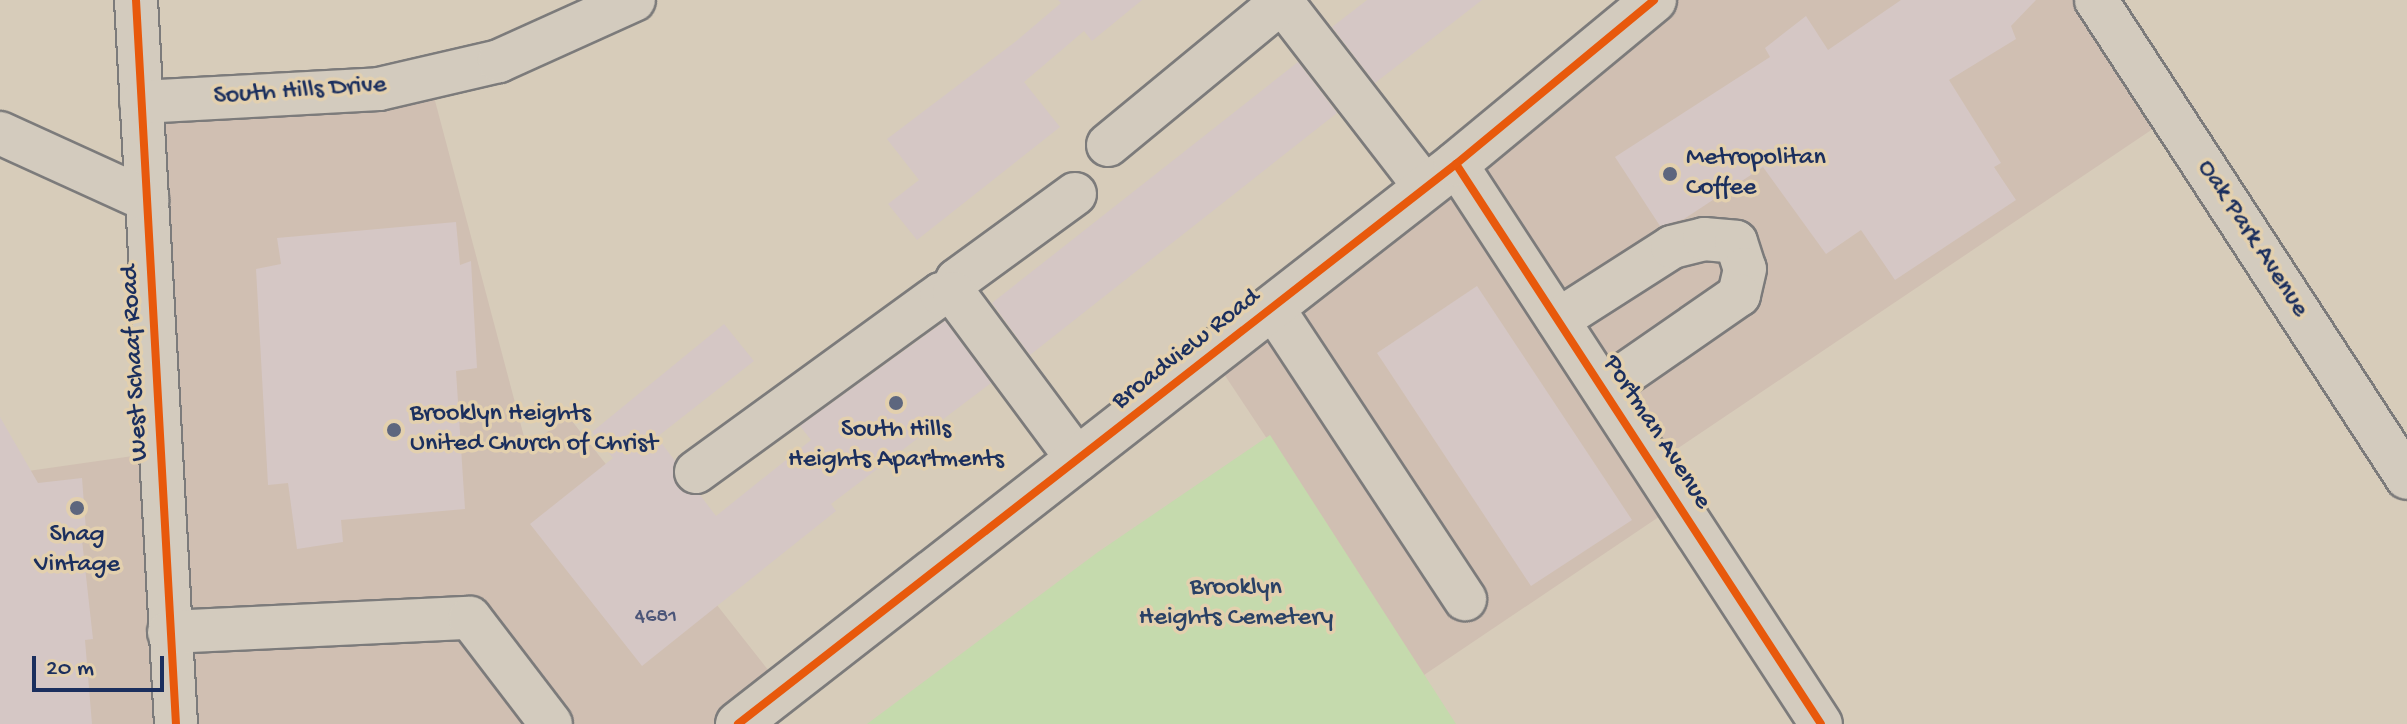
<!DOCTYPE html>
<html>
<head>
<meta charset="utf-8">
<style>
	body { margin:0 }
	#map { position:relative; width:2407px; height:724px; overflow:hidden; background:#d7ccba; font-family:"Gochi Hand",sans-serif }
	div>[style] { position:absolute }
	.built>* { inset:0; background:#d0bfb2 }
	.green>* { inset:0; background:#c5daad }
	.building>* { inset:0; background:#d5c7c5 }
	.roads { filter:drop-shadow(2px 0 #7c7b7b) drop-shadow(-2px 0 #7c7b7b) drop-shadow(0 2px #7c7b7b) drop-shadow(0 -2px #7c7b7b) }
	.minor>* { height:42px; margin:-21px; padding:0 21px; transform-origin:21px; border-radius:21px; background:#d3cbbe }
	.major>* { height:44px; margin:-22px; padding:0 22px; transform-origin:22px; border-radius:22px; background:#d3cbbe }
	.cycleway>* { height:8px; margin:-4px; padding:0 4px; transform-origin:4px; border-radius:4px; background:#e8590c }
	.dots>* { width:22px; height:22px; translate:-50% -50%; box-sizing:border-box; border:4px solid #e3d0ae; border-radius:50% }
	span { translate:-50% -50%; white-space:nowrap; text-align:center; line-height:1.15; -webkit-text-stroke:7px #e3d0ae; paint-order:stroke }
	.number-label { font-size:22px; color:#4c5679 }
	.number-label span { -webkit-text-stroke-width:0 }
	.street-label { font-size:26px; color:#1b2f5e }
	.poi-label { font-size:26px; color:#1b2f5e }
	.left { translate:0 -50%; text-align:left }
	.park-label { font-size:26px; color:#2a4165 }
	.scale { position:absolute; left:32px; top:656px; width:132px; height:36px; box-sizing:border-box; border:4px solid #1b2f5e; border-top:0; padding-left:10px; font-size:24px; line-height:28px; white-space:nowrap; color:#1b2f5e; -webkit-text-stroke:6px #e3d0ae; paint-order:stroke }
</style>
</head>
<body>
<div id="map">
	<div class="built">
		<i style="clip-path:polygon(1654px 0,2096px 0,2172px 116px,1653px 465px,1678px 504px,1424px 675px,1212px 356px)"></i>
		<i style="clip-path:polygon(429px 78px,527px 448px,568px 416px,783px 689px,738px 724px,0 724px,0 475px,161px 452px,141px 102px)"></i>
	</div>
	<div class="green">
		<i style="clip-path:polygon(1270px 435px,1456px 724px,867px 724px,1098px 552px)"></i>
	</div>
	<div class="building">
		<i style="clip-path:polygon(1058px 0,1142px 0,1092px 41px,1084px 31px,1024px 82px,1060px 127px,917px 240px,888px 204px,919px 180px,887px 139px,1015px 42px,1061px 3px)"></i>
		<i style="clip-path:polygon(1367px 0,1482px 0,1375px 83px,1332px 27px)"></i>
		<i style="clip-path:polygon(1901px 0,2036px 0,2011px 26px,2016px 39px,1949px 80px,2001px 163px,1994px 167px,2016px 200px,1895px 280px,1861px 230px,1826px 254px,1763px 167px,1684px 219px,1660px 226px,1615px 157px,1770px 57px,1765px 48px,1806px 16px,1828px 50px)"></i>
		<i style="clip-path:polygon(1298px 62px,1337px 113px,1030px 355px,992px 303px)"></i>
		<i style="clip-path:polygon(456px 222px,460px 265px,471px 261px,477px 368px,456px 371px,465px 509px,341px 520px,343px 542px,297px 549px,288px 483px,268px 485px,256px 269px,281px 264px,277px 238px)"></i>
		<i style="clip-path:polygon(1477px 286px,1632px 520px,1531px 586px,1377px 353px)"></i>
		<i style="clip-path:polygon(945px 321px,991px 383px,831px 504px,836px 511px,642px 666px,530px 524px,613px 458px,592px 432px,724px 324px,754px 361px,657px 437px,675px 461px,677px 487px,700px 495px,716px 516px,811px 440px,800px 426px)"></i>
		<i style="clip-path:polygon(0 417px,38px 483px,82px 478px,86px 530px,81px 531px,93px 639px,85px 640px,92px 724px,0 724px)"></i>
	</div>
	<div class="roads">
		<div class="minor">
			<i style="left:136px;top:0;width:725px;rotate:86.84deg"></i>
			<i style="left:2096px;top:0;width:570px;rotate:56.95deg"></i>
			<i style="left:1282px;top:2px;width:235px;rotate:52.3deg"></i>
			<i style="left:141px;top:102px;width:238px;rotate:-3.1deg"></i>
			<i style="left:379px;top:89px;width:123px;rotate:-13.1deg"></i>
			<i style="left:499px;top:61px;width:148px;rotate:-24.3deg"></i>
			<i style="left:0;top:133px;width:162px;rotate:24.5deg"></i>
			<i style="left:1108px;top:145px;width:228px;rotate:-39.5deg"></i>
			<i style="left:1456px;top:164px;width:668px;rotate:56.9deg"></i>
			<i style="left:954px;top:293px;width:13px;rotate:-77deg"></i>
			<i style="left:957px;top:280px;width:146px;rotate:-36.1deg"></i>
			<i style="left:1273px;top:308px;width:349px;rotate:56.6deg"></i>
			<i style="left:1558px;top:320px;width:135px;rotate:-32.6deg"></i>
			<i style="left:1672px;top:247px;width:33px;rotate:-14deg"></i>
			<i style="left:1704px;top:239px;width:32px;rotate:5deg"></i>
			<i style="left:1736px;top:242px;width:28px;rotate:72deg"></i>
			<i style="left:1745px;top:269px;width:27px;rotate:103deg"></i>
			<i style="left:1739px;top:295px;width:165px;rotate:145.3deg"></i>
			<i style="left:696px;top:472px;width:303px;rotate:-36deg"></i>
			<i style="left:941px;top:294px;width:13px;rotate:-4deg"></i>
			<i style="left:954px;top:293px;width:208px;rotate:53.4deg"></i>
			<i style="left:169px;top:632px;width:301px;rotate:-2.7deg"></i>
			<i style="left:470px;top:618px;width:133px;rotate:52.6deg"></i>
		</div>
		<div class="major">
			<i style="left:738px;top:724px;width:911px;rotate:-37.95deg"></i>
			<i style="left:1456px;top:164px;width:257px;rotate:-39.6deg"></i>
		</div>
	</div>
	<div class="cycleway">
		<i style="left:136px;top:0;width:725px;rotate:86.84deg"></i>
		<i style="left:1456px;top:164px;width:668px;rotate:56.9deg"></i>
		<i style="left:738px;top:724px;width:911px;rotate:-37.95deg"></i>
		<i style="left:1456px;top:164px;width:257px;rotate:-39.6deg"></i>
	</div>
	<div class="dots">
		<i style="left:1670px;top:174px;background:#5d667e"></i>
		<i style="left:896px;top:403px;background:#5d667e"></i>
		<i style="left:394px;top:430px;background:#5d667e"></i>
		<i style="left:77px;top:508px;background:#5d667e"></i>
	</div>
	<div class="number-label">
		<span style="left:656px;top:618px">4681</span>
	</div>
	<div class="street-label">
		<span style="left:300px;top:92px;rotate:-4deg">South Hills Drive</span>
		<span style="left:2252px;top:239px;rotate:57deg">Oak Park Avenue</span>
		<span style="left:1187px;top:350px;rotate:-38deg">Broadview Road</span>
		<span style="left:136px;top:363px;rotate:-93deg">West Schaaf Road</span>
		<span style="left:1656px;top:433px;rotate:57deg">Portman Avenue</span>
	</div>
	<div class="poi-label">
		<span class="left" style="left:1686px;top:174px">Metropolitan<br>Coffee</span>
		<span class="left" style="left:410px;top:430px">Brooklyn Heights<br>United Church of Christ</span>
		<span style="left:896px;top:446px">South Hills<br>Heights Apartments</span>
		<span style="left:77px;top:551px">Shag<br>Vintage</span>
	</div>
	<div class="park-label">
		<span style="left:1236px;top:604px">Brooklyn<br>Heights Cemetery</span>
	</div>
	<div class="scale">20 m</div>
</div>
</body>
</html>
